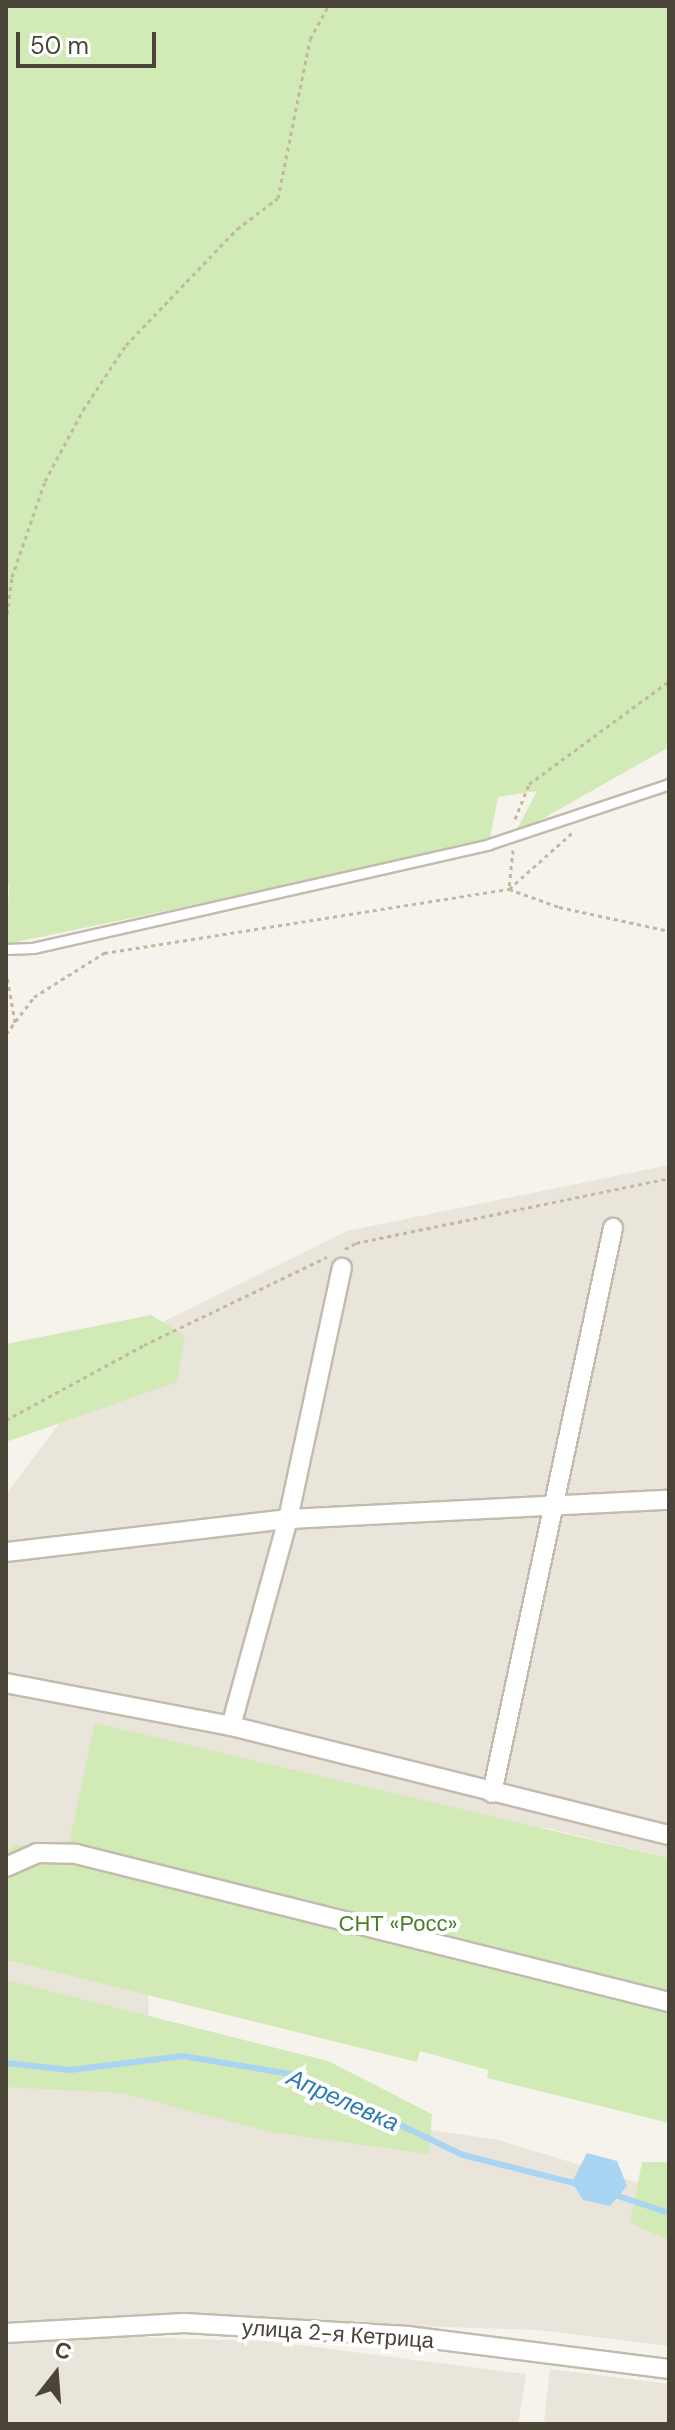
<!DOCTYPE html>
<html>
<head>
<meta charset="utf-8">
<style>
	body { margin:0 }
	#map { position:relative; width:675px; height:2430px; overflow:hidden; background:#f6f3ec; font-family:"DM Sans",sans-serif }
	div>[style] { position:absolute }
	.residential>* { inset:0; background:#eae5da }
	.green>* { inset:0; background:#d2eab5 }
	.water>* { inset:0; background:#a9d4f2 }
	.stream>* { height:6px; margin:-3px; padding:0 3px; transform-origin:3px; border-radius:3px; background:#a9d4f2 }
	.path>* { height:3px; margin-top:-1.5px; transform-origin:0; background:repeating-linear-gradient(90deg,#c4b79f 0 4px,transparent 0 8px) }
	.roads { filter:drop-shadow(2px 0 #c2bbae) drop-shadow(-2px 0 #c2bbae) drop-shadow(0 2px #c2bbae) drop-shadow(0 -2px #c2bbae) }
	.lane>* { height:9px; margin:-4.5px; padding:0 4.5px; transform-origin:4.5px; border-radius:4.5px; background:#fff }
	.street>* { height:18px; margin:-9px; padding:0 9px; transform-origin:9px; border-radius:9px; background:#fff }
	span { translate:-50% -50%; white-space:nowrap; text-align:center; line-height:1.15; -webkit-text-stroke:8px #fff; paint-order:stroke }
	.park-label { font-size:22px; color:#4a7f2a }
	.street-label { font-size:22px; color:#4b4439 }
	.water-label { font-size:24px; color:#2e7ab2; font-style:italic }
	.frame { position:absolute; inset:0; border:8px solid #4b4439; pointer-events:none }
	.north { position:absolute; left:16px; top:2334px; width:80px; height:80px; -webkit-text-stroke:6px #fff; paint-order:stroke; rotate:17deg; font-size:22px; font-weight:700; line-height:32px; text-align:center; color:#4b4439 }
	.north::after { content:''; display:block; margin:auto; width:28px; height:36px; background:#4b4439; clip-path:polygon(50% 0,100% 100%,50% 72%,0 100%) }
	.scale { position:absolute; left:16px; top:32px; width:140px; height:36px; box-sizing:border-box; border:4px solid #4b4439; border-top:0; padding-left:10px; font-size:24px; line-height:28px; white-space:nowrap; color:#4b4439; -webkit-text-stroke:6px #fff; paint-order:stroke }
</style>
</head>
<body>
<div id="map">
	<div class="residential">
		<i style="clip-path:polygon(669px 1165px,669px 1858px,547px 1828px,72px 1832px,67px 1848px,15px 1845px,6px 1852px,6px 1494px,120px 1343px,347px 1231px)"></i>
		<i style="clip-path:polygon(6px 1960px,148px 1995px,151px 2057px,344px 2117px,498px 2140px,669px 2192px,669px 2346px,538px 2330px,379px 2325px,237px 2315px,6px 2321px)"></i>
		<i style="clip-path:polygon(96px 2336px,267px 2341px,526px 2374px,518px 2424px,6px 2424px,6px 2344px)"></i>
		<i style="clip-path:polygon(550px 2369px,669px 2384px,669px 2424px,544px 2424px)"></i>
	</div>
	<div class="green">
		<i style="clip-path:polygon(6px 6px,669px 6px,669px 747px,514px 835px,537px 791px,498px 797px,489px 844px,6px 944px,9px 886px,6px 887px)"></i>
		<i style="clip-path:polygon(151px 1315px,185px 1336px,177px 1382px,6px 1442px,6px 1344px)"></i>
		<i style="clip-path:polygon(95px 1723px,669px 1858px,669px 2123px,487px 2078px,488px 2070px,420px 2051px,417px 2062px,6px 1960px,6px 1852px,15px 1845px,68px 1847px)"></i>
		<i style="clip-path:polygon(6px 1980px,328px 2061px,432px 2114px,429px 2154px,270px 2132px,121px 2093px,6px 2087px)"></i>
		<i style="clip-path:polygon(642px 2162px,669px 2162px,669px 2240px,630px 2223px)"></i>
	</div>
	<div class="water">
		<i style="clip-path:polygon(587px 2153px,617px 2161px,627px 2186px,610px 2206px,583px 2200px,572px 2182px)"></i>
	</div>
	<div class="stream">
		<i style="left:6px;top:2063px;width:64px;rotate:6.2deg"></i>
		<i style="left:70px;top:2070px;width:114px;rotate:-7.1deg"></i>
		<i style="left:183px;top:2056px;width:115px;rotate:9.5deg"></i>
		<i style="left:296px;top:2075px;width:185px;rotate:25.6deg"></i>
		<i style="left:463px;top:2155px;width:119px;rotate:14.2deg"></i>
		<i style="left:612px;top:2194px;width:60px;rotate:18.4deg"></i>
	</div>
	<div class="path">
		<i style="left:6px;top:622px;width:45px;rotate:-82.4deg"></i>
		<i style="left:12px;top:577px;width:102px;rotate:-71deg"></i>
		<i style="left:45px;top:481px;width:81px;rotate:-61.8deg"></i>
		<i style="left:83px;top:410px;width:78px;rotate:-56.5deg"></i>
		<i style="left:126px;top:345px;width:161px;rotate:-46.3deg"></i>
		<i style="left:237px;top:229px;width:51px;rotate:-37.1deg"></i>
		<i style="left:278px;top:198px;width:162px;rotate:-78.6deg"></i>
		<i style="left:310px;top:39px;width:38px;rotate:-61deg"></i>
		<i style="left:515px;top:819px;width:38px;rotate:-68deg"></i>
		<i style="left:529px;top:784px;width:174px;rotate:-36.3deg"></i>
		<i style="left:513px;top:850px;width:39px;rotate:96deg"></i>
		<i style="left:509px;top:889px;width:53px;rotate:19.8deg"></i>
		<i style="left:559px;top:907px;width:113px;rotate:12.3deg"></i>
		<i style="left:6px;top:971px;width:52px;rotate:80deg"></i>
		<i style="left:6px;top:1034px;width:46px;rotate:-52.9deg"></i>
		<i style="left:34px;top:997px;width:83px;rotate:-32.2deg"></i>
		<i style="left:104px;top:953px;width:410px;rotate:-9deg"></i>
		<i style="left:509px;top:889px;width:84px;rotate:-41.6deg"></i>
		<i style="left:345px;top:1249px;width:13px;rotate:-29deg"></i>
		<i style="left:356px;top:1243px;width:320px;rotate:-11.7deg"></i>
		<i style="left:6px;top:1420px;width:157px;rotate:-28.5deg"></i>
		<i style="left:144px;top:1345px;width:203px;rotate:-25.7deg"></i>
	</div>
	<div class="roads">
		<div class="lane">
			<i style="left:6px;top:949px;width:27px;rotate:-2deg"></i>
			<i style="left:33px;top:948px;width:468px;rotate:-12.8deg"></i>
			<i style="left:489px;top:844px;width:190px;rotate:-18.4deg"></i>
		</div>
		<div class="street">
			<i style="left:6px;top:1552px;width:284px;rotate:-6.7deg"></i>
			<i style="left:288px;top:1519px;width:381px;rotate:-2.9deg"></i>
			<i style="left:6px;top:1683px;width:229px;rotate:10.8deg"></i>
			<i style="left:231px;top:1726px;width:451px;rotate:14deg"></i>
			<i style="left:231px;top:1726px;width:215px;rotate:-74.6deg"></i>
			<i style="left:288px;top:1519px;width:257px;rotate:-77.9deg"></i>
			<i style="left:492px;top:1793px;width:578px;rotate:-77.91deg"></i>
			<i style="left:6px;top:1867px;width:34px;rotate:-24deg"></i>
			<i style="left:37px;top:1853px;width:39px;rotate:1deg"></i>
			<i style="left:76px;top:1854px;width:611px;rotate:14.01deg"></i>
			<i style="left:6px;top:2333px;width:178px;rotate:-3.2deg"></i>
			<i style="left:184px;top:2323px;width:224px;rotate:3.3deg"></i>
			<i style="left:408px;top:2336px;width:263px;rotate:7.2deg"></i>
		</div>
	</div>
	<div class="park-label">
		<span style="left:398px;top:1924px">СНТ «Росс»</span>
	</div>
	<div class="street-label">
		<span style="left:338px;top:2334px;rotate:4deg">улица 2-я Кетрица</span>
	</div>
	<div class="water-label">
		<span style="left:343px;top:2100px;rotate:24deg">Апрелевка</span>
	</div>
	<div class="frame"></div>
	<div class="north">С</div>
	<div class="scale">50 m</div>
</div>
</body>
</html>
